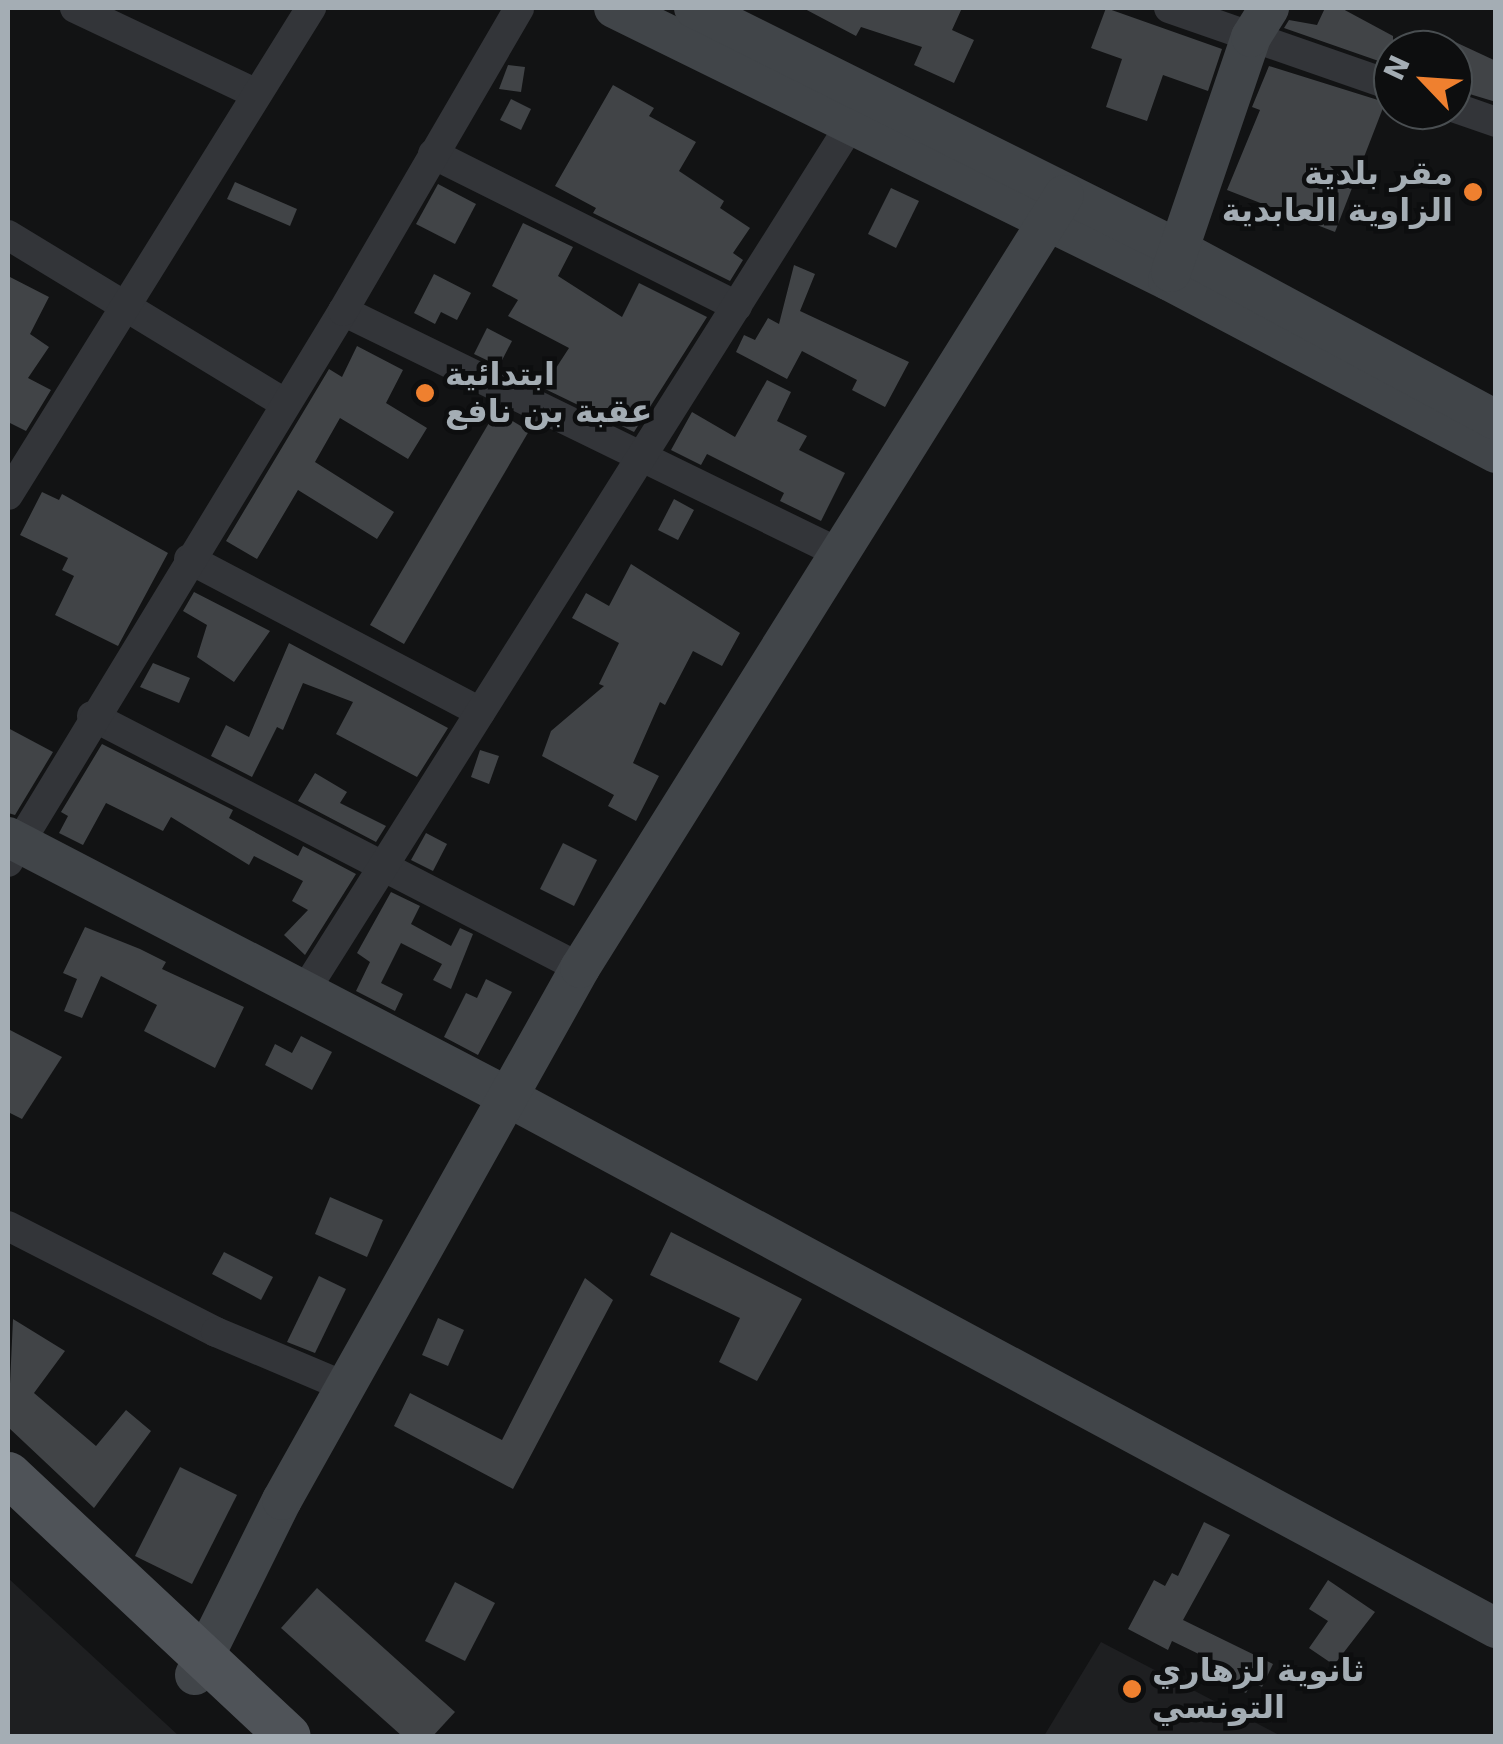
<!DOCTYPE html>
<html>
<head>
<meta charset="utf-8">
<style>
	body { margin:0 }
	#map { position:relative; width:1503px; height:1744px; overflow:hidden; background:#121314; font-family:"DejaVu Sans","Noto Naskh Arabic",sans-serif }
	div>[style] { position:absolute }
	.built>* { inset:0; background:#1e1f21 }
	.building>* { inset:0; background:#414447 }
	.street>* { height:30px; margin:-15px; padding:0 15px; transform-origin:15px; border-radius:15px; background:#333539 }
	.secondary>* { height:40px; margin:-20px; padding:0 20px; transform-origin:20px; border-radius:20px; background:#414549 }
	.primary>* { height:45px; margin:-22.5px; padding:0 22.5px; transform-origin:22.5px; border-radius:22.5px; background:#4f5358 }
	.dots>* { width:28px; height:28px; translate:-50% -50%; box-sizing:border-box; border:5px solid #0d0e0f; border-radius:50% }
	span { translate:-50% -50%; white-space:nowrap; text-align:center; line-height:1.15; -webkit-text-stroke:9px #0d0e0f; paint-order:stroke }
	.poi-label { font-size:32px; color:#a4adb4; font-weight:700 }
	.right { translate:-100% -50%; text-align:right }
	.left { translate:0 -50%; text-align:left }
	.frame { position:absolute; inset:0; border:10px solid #a4adb4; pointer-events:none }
	.north { position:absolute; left:1373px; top:30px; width:100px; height:100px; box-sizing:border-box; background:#0d0e0f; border:2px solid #494e51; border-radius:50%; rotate:295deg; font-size:28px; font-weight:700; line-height:40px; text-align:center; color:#a4adb4 }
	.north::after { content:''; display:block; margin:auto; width:35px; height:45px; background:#ef802f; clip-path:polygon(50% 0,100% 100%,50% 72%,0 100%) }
</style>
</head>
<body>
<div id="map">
	<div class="built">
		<i style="clip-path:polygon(8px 1578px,179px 1736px,8px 1736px)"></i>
		<i style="clip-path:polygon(1101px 1642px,1281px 1736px,1044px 1736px)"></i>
	</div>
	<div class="building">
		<i style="clip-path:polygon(803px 8px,962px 8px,952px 30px,974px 40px,954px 83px,914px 65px,922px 47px,861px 27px,856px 36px)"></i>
		<i style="clip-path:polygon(1106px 8px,1222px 49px,1208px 91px,1163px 75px,1147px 121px,1106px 107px,1122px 59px,1091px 48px)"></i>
		<i style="clip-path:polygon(1325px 8px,1341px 8px,1393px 36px,1393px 66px,1284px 28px,1289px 20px,1317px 25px)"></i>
		<i style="clip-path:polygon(1453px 41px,1496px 61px,1496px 102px,1453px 89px)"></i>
		<i style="clip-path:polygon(508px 65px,525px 67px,521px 92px,499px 89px)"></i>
		<i style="clip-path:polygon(1269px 66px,1378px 100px,1383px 108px,1335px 232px,1227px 190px,1260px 110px,1252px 107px)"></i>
		<i style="clip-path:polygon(613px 85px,654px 108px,649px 116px,696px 142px,679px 171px,724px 201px,720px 208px,750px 228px,733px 253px,743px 260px,730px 281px,593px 213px,596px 208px,555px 186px)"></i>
		<i style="clip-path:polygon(511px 99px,531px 109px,521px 130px,500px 120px)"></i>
		<i style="clip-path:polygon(235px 182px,297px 209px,290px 226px,227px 199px)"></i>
		<i style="clip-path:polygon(438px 184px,476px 204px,455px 244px,416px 224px)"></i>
		<i style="clip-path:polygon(891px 188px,919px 201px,896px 248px,868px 234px)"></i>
		<i style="clip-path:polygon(523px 223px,573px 247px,558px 276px,622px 317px,639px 283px,707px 317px,634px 432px,543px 388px,569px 348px,508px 316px,518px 300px,492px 286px)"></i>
		<i style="clip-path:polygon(794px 265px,815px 274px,800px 311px,909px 362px,885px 407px,852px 390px,857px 380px,802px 351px,787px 379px,736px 352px,744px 335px,755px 340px,768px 318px,779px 324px)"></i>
		<i style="clip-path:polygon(434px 274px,471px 293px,457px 320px,441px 312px,435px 324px,414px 313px)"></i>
		<i style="clip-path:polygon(8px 276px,49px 297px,30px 334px,49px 347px,28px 378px,51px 390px,26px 431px,8px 422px)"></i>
		<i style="clip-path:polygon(487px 328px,512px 341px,499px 366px,474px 354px)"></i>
		<i style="clip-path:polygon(357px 346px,403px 370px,386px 403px,427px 428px,408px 459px,340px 418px,315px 462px,394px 512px,377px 539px,298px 490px,257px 559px,226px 541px,329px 369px,342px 377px)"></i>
		<i style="clip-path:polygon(767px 380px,791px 392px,777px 421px,807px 436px,799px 450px,845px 473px,821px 521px,780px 501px,784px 493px,707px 454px,701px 465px,671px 450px,692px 412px,735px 437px)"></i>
		<i style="clip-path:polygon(496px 411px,529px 431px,404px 644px,370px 625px)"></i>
		<i style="clip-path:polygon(42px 492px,59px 500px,62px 494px,168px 553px,118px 646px,55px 615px,74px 576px,62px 570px,68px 558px,20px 535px)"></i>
		<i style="clip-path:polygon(674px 499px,694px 510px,678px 540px,658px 530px)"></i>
		<i style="clip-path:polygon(631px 564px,740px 633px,722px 666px,693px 651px,665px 705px,660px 702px,633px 763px,659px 776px,636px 821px,608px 806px,614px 795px,542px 756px,551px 731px,604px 686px,599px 684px,619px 643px,572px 618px,586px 593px,609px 606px)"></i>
		<i style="clip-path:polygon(194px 592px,270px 631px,234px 682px,197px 657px,207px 625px,183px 611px)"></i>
		<i style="clip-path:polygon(289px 643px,448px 728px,417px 777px,336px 734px,353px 702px,303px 683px,283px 730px,277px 727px,252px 777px,211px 756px,226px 725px,249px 737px)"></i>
		<i style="clip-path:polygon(153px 663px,190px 678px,179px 703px,140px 687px)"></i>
		<i style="clip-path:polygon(8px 728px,53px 752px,15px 815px,8px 813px)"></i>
		<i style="clip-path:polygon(102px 744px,233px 810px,229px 818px,298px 856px,303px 846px,356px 874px,305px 955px,284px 935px,308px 910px,292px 901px,303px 881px,254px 856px,249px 865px,171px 817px,163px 831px,106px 803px,83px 845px,59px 833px,68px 816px,61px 812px)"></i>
		<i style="clip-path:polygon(480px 750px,499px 756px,489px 784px,471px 777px)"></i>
		<i style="clip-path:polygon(315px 773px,347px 792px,340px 803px,386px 826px,376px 842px,298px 801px)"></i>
		<i style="clip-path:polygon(426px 833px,447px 844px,433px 871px,411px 860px)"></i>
		<i style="clip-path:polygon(563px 843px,597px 860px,574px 906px,540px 889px)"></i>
		<i style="clip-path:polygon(391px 892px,420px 906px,411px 924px,451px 946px,460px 928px,473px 934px,451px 989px,433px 980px,442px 964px,401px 943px,381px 983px,403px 994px,395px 1011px,356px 991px,370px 962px,357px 953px)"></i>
		<i style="clip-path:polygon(85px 927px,140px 949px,166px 962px,162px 969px,244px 1007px,215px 1068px,144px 1031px,157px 1005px,101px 976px,82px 1018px,64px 1011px,77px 979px,63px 973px)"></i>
		<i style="clip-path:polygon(486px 979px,512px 992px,478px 1055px,444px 1037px,466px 993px,477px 998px)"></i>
		<i style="clip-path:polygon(8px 1029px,62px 1057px,22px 1119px,8px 1112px)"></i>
		<i style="clip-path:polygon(301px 1036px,332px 1052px,312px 1090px,265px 1065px,275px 1044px,292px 1053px)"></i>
		<i style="clip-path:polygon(330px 1197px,383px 1220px,367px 1257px,315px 1234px)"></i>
		<i style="clip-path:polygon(671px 1232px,802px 1299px,757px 1381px,719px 1362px,740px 1318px,650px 1275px)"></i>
		<i style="clip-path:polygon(224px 1252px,273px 1277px,261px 1300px,212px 1274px)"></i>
		<i style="clip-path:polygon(319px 1276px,346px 1289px,315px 1353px,287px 1342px)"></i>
		<i style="clip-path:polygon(585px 1278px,613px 1300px,513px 1489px,394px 1426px,410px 1393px,502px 1440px)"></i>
		<i style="clip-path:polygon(438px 1318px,464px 1330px,448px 1366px,422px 1355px)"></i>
		<i style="clip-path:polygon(13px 1319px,65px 1351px,34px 1393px,96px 1446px,126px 1410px,151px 1431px,94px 1508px,8px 1427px)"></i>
		<i style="clip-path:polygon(180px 1467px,237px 1495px,192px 1584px,135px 1556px)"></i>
		<i style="clip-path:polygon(1204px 1522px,1230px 1535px,1183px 1620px,1273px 1664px,1262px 1687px,1252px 1682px,1246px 1693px,1200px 1671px,1207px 1658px,1172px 1641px,1168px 1650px,1128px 1629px,1154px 1580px,1165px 1586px,1172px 1573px,1178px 1576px)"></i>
		<i style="clip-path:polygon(1328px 1580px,1375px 1612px,1334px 1665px,1309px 1648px,1328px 1621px,1309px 1609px)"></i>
		<i style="clip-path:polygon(455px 1582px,495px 1603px,465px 1661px,425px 1641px)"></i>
		<i style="clip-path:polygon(317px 1588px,455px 1712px,433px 1736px,402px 1736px,281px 1628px)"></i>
	</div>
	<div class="street">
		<i style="left:75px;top:8px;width:201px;rotate:25.3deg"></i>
		<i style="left:1169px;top:8px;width:237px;rotate:19.2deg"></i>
		<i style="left:1453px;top:107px;width:46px;rotate:19.2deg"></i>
		<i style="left:433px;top:154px;width:340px;rotate:26.6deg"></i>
		<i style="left:8px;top:235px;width:323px;rotate:31.3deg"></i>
		<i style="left:343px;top:311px;width:552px;rotate:26.01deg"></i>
		<i style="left:8px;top:495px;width:574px;rotate:-58.11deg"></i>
		<i style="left:189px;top:559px;width:329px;rotate:27.7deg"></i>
		<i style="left:92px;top:716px;width:549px;rotate:27.31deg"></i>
		<i style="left:8px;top:862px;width:645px;rotate:-58.7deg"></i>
		<i style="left:343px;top:311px;width:350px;rotate:-59.8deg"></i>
		<i style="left:304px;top:992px;width:1026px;rotate:-57.78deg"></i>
		<i style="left:8px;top:1226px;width:233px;rotate:27deg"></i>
		<i style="left:216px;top:1332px;width:139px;rotate:22.9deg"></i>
	</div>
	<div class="secondary">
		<i style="left:614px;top:8px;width:617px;rotate:26.15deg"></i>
		<i style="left:1168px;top:280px;width:371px;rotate:27.8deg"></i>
		<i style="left:694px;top:8px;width:543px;rotate:26.47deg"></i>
		<i style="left:1180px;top:250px;width:359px;rotate:28.3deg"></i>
		<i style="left:1171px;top:272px;width:248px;rotate:-71.2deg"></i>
		<i style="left:1251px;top:37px;width:34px;rotate:-58deg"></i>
		<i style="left:8px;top:837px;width:564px;rotate:27.47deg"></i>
		<i style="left:508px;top:1097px;width:1122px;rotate:28.26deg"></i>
		<i style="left:195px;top:1675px;width:195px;rotate:-63.6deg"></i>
		<i style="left:282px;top:1500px;width:610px;rotate:-60.74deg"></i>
		<i style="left:580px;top:968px;width:912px;rotate:-57.95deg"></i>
	</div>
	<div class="primary">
		<i style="left:8px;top:1474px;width:383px;rotate:43.1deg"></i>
	</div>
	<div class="dots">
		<i style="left:1473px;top:192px;background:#ef802f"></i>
		<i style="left:425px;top:393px;background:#ef802f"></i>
		<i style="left:1132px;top:1689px;background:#ef802f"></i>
	</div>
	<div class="poi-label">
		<span class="right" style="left:1453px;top:192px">مقر بلدية<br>الزاوية العابدية</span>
		<span class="left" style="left:445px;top:393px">ابتدائية<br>عقبة بن نافع</span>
		<span class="left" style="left:1152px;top:1689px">ثانوية لزهاري<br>التونسي</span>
	</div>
	<div class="frame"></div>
	<div class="north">N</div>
</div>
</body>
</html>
